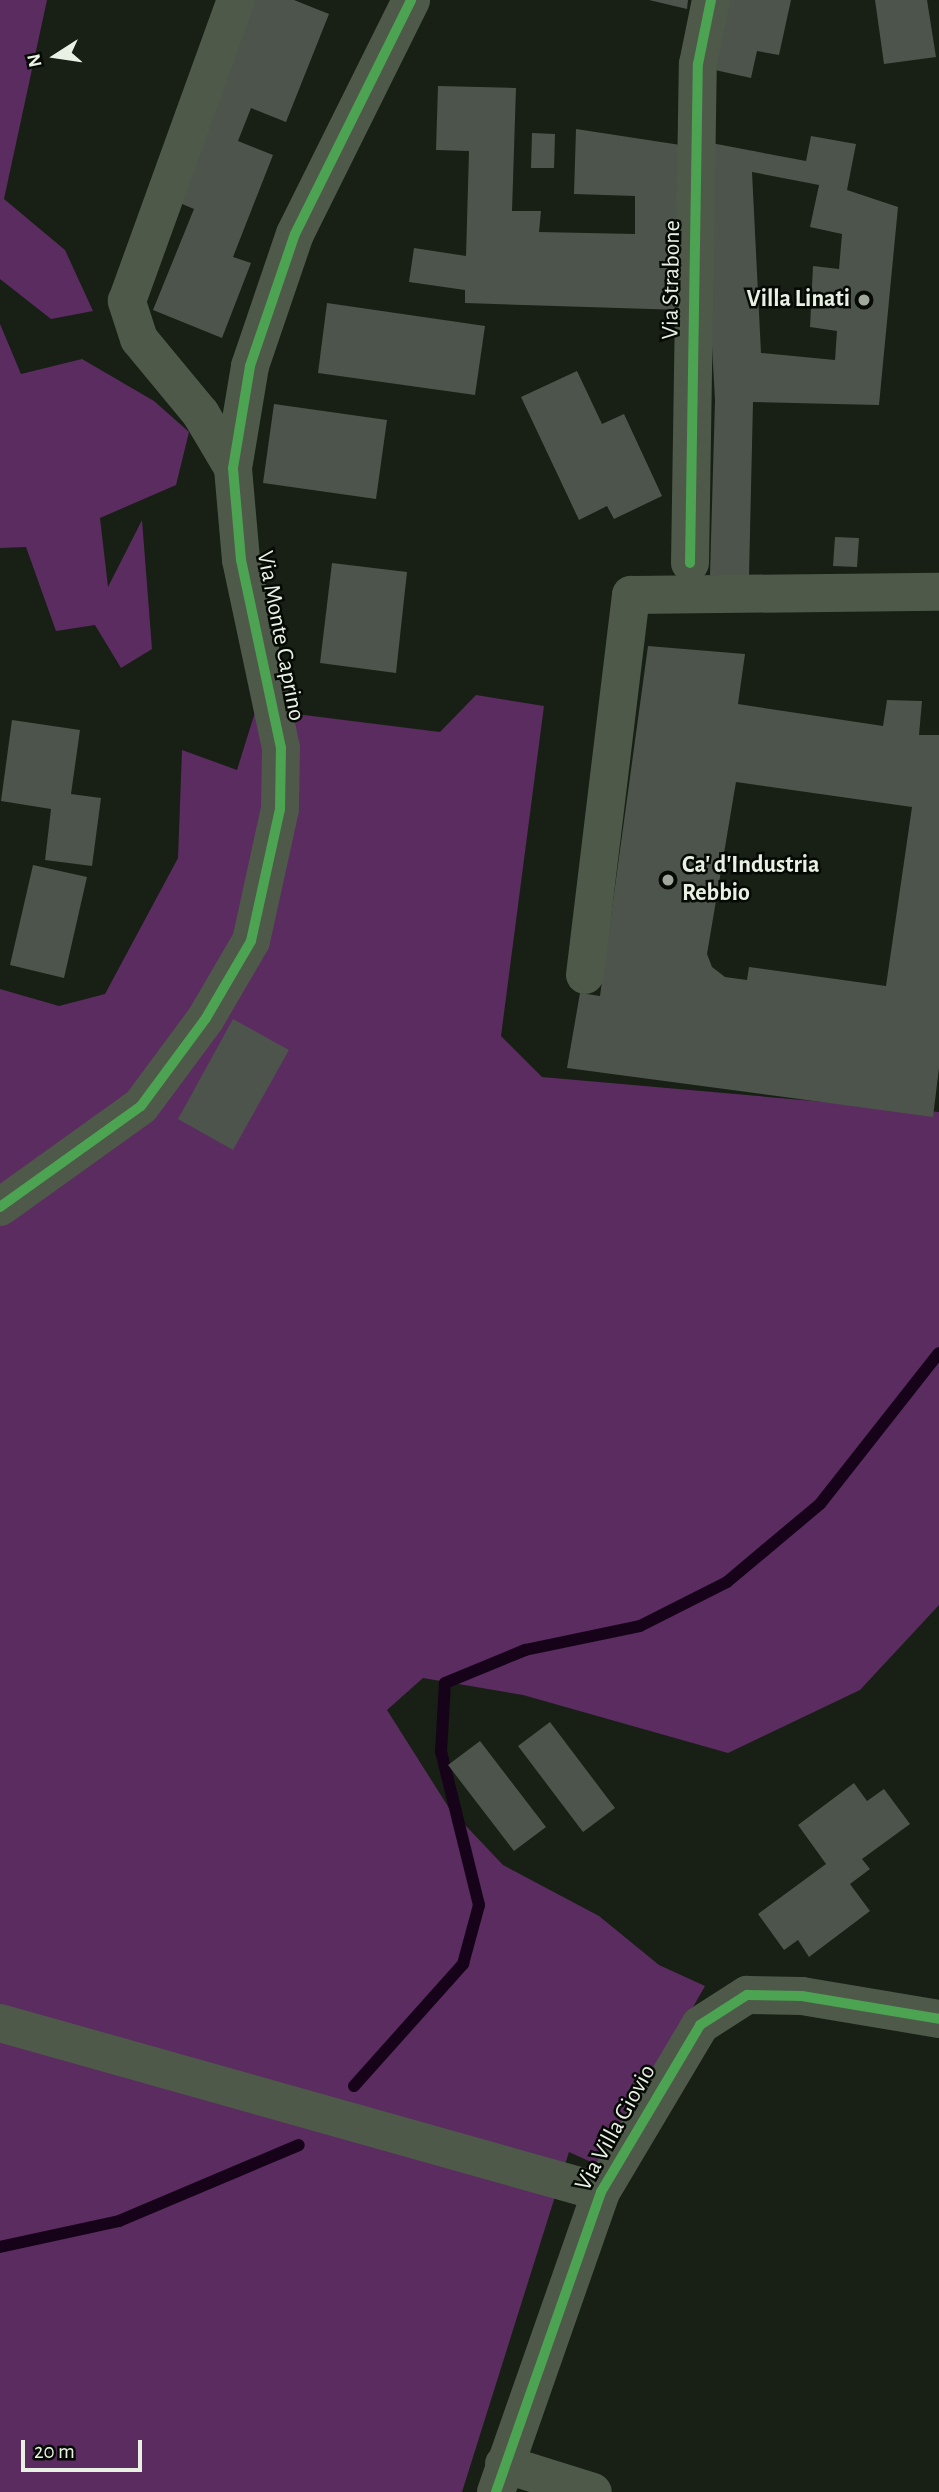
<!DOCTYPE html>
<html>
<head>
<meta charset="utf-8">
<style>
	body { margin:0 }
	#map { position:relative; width:939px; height:2492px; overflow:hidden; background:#181f15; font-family:"Alegreya Sans",sans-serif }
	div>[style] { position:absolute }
	.forest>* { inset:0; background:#5a2c5f }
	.stream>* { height:12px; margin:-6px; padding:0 6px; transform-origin:6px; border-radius:6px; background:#160319 }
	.building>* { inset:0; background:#4d544b }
	.minor>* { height:38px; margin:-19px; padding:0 19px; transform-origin:19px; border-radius:19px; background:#4e594a }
	.cycleway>* { height:10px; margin:-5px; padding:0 5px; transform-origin:5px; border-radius:5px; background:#4ca352 }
	.dots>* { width:19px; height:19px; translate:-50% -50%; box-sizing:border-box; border:4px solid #060a04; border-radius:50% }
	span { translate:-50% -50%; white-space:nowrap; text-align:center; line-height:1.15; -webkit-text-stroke:5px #060a04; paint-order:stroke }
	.street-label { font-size:24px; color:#e9f1e5 }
	.poi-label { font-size:24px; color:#e9f1e5; font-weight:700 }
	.right { translate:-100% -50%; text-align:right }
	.left { translate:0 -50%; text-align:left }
	.north { position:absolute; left:21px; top:21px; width:70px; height:70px; -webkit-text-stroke:5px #060a04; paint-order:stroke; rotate:258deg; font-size:19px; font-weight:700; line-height:28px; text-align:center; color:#e9f1e5 }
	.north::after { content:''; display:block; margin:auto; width:24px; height:32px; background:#e9f1e5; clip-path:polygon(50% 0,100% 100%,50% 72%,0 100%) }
	.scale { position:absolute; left:21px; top:2440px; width:121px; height:32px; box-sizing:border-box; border:4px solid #e9f1e5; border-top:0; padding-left:9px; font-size:21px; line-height:24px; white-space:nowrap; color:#e9f1e5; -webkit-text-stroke:5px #060a04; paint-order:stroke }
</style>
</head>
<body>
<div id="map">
	<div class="forest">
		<i style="clip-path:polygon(0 0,47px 0,4px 199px,65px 250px,93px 311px,51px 319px,0 279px)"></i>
		<i style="clip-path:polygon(0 324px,21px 374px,82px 359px,154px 401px,189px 432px,176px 485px,100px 518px,108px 587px,142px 520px,152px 649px,121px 668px,95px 625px,56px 631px,26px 547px,0 548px)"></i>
		<i style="clip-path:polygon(476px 695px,544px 706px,501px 1036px,542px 1077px,939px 1112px,939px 1605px,860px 1690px,728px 1753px,523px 1695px,423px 1678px,387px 1710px,449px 1808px,503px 1865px,599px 1916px,659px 1965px,705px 1986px,602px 2167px,569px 2152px,462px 2492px,0 2492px,0 989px,59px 1006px,105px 994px,178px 858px,182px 750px,237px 770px,256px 709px,440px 732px)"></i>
	</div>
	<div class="stream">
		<i style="left:354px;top:2086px;width:164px;rotate:-48.2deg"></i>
		<i style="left:463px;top:1964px;width:61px;rotate:-74.8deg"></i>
		<i style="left:479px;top:1905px;width:158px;rotate:-103.9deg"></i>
		<i style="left:441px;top:1752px;width:69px;rotate:-86.7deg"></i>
		<i style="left:445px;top:1683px;width:87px;rotate:-22.4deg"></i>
		<i style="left:525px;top:1650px;width:117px;rotate:-11.8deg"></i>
		<i style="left:640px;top:1626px;width:97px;rotate:-26.8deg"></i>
		<i style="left:727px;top:1582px;width:121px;rotate:-40deg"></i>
		<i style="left:820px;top:1504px;width:192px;rotate:-51.8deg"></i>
		<i style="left:0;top:2247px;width:122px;rotate:-12.3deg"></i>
		<i style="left:119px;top:2221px;width:195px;rotate:-22.9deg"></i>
	</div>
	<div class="building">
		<i style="clip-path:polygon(254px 0,294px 0,329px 14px,286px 122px,251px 108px,238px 141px,273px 155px,233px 257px,251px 263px,222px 338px,153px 310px,194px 209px,175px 201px)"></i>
		<i style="clip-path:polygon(649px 0,688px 0,687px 9px)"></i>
		<i style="clip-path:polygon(721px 0,791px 0,779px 55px,757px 51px,751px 78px,706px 68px)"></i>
		<i style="clip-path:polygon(875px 0,927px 0,936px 57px,884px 64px)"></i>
		<i style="clip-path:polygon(438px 86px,516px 88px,512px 211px,541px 211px,539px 232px,635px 234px,635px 196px,574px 194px,576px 129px,687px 146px,682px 310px,465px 303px,465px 290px,409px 282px,414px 248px,466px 256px,469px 151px,436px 150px)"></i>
		<i style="clip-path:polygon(532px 133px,555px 134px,554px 168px,531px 168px)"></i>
		<i style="clip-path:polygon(evenodd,811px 136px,856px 144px,847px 190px,898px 207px,879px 405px,753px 402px,749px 576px,710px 575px,715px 400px,702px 163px,706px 142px,806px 161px,811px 136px,752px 172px,819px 185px,810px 227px,842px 234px,839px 269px,813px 266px,810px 327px,837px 331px,835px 360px,761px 353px,752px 172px)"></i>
		<i style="clip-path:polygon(327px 303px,485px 326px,475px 395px,318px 373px)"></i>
		<i style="clip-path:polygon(577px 371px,602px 424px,624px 414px,662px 496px,614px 519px,607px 506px,579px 520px,521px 397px)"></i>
		<i style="clip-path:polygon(274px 404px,387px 420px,376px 499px,263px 483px)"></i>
		<i style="clip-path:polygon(835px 537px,859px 538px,857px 567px,833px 566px)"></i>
		<i style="clip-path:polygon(332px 563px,407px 572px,396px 673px,320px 663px)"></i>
		<i style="clip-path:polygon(evenodd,648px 646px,745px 654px,738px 704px,883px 726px,887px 700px,922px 701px,919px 735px,939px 735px,939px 1068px,933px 1117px,567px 1068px,580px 993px,600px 996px,648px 646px,736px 782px,912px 807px,886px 986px,749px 967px,747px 980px,725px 977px,712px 967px,707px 954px,736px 782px)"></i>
		<i style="clip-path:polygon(12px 720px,80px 730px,71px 794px,101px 798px,92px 866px,45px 860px,51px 809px,1px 801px)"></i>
		<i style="clip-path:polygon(33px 865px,87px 877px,64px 978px,10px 965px)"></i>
		<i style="clip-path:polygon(233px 1019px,289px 1050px,233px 1150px,178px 1119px)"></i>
		<i style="clip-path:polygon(550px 1722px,615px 1808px,583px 1832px,518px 1746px)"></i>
		<i style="clip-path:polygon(480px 1741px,546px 1827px,514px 1851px,448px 1765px)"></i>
		<i style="clip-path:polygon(854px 1783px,867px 1801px,884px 1789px,910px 1824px,862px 1859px,870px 1869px,850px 1884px,870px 1911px,809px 1957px,798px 1940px,784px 1950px,758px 1914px,826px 1864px,798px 1825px)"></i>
	</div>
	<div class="minor">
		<i style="left:233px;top:468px;width:63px;rotate:-120.7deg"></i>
		<i style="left:201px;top:414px;width:97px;rotate:-129.6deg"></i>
		<i style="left:139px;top:339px;width:40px;rotate:-108deg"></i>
		<i style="left:127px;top:301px;width:320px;rotate:-70.1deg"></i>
		<i style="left:690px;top:563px;width:499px;rotate:-89.1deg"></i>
		<i style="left:698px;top:64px;width:65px;rotate:-78.5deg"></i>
		<i style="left:585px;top:975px;width:383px;rotate:-83.1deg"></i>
		<i style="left:631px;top:595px;width:308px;rotate:-0.6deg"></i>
		<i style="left:0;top:1207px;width:173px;rotate:-35.6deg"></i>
		<i style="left:141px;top:1106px;width:109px;rotate:-53.5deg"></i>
		<i style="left:206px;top:1018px;width:89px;rotate:-59.7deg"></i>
		<i style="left:251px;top:941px;width:135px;rotate:-77.6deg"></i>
		<i style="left:280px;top:809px;width:61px;rotate:-89.1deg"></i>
		<i style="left:281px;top:748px;width:192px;rotate:-102deg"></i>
		<i style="left:241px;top:560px;width:92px;rotate:-95deg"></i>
		<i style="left:233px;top:468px;width:103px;rotate:-80.5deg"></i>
		<i style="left:250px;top:366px;width:139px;rotate:-71.2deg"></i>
		<i style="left:295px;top:234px;width:261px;rotate:-63.6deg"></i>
		<i style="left:0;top:2023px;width:624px;rotate:15.71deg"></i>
		<i style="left:504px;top:2464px;width:93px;rotate:17.5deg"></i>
		<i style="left:496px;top:2492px;width:318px;rotate:-70.7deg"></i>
		<i style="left:601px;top:2192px;width:194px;rotate:-59.3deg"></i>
		<i style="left:700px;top:2025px;width:56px;rotate:-32.6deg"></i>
		<i style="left:747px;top:1995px;width:55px;rotate:1deg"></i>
		<i style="left:802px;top:1996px;width:139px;rotate:9.5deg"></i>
	</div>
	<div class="cycleway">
		<i style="left:690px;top:563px;width:499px;rotate:-89.1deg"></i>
		<i style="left:698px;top:64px;width:65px;rotate:-78.5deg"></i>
		<i style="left:0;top:1207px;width:173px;rotate:-35.6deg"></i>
		<i style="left:141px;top:1106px;width:109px;rotate:-53.5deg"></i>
		<i style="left:206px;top:1018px;width:89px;rotate:-59.7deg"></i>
		<i style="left:251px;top:941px;width:135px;rotate:-77.6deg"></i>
		<i style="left:280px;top:809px;width:61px;rotate:-89.1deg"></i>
		<i style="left:281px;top:748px;width:192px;rotate:-102deg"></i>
		<i style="left:241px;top:560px;width:92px;rotate:-95deg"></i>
		<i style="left:233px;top:468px;width:103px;rotate:-80.5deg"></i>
		<i style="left:250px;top:366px;width:139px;rotate:-71.2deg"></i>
		<i style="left:295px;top:234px;width:261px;rotate:-63.6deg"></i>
		<i style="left:496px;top:2492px;width:318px;rotate:-70.7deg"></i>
		<i style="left:601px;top:2192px;width:194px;rotate:-59.3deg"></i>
		<i style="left:700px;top:2025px;width:56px;rotate:-32.6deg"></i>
		<i style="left:747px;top:1995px;width:55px;rotate:1deg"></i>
		<i style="left:802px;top:1996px;width:139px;rotate:9.5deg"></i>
	</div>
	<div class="dots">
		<i style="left:864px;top:300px;background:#a0a89c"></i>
		<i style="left:668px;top:880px;background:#a0a89c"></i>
	</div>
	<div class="street-label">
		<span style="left:672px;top:280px;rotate:-89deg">Via Strabone</span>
		<span style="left:280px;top:636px;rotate:79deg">Via Monte Caprino</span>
		<span style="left:616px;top:2128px;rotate:-61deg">Via Villa Giovio</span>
	</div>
	<div class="poi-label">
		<span class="right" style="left:850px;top:300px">Villa Linati</span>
		<span class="left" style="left:682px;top:880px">Ca' d'Industria<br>Rebbio</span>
	</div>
	<div class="north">N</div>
	<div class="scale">20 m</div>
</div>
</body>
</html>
